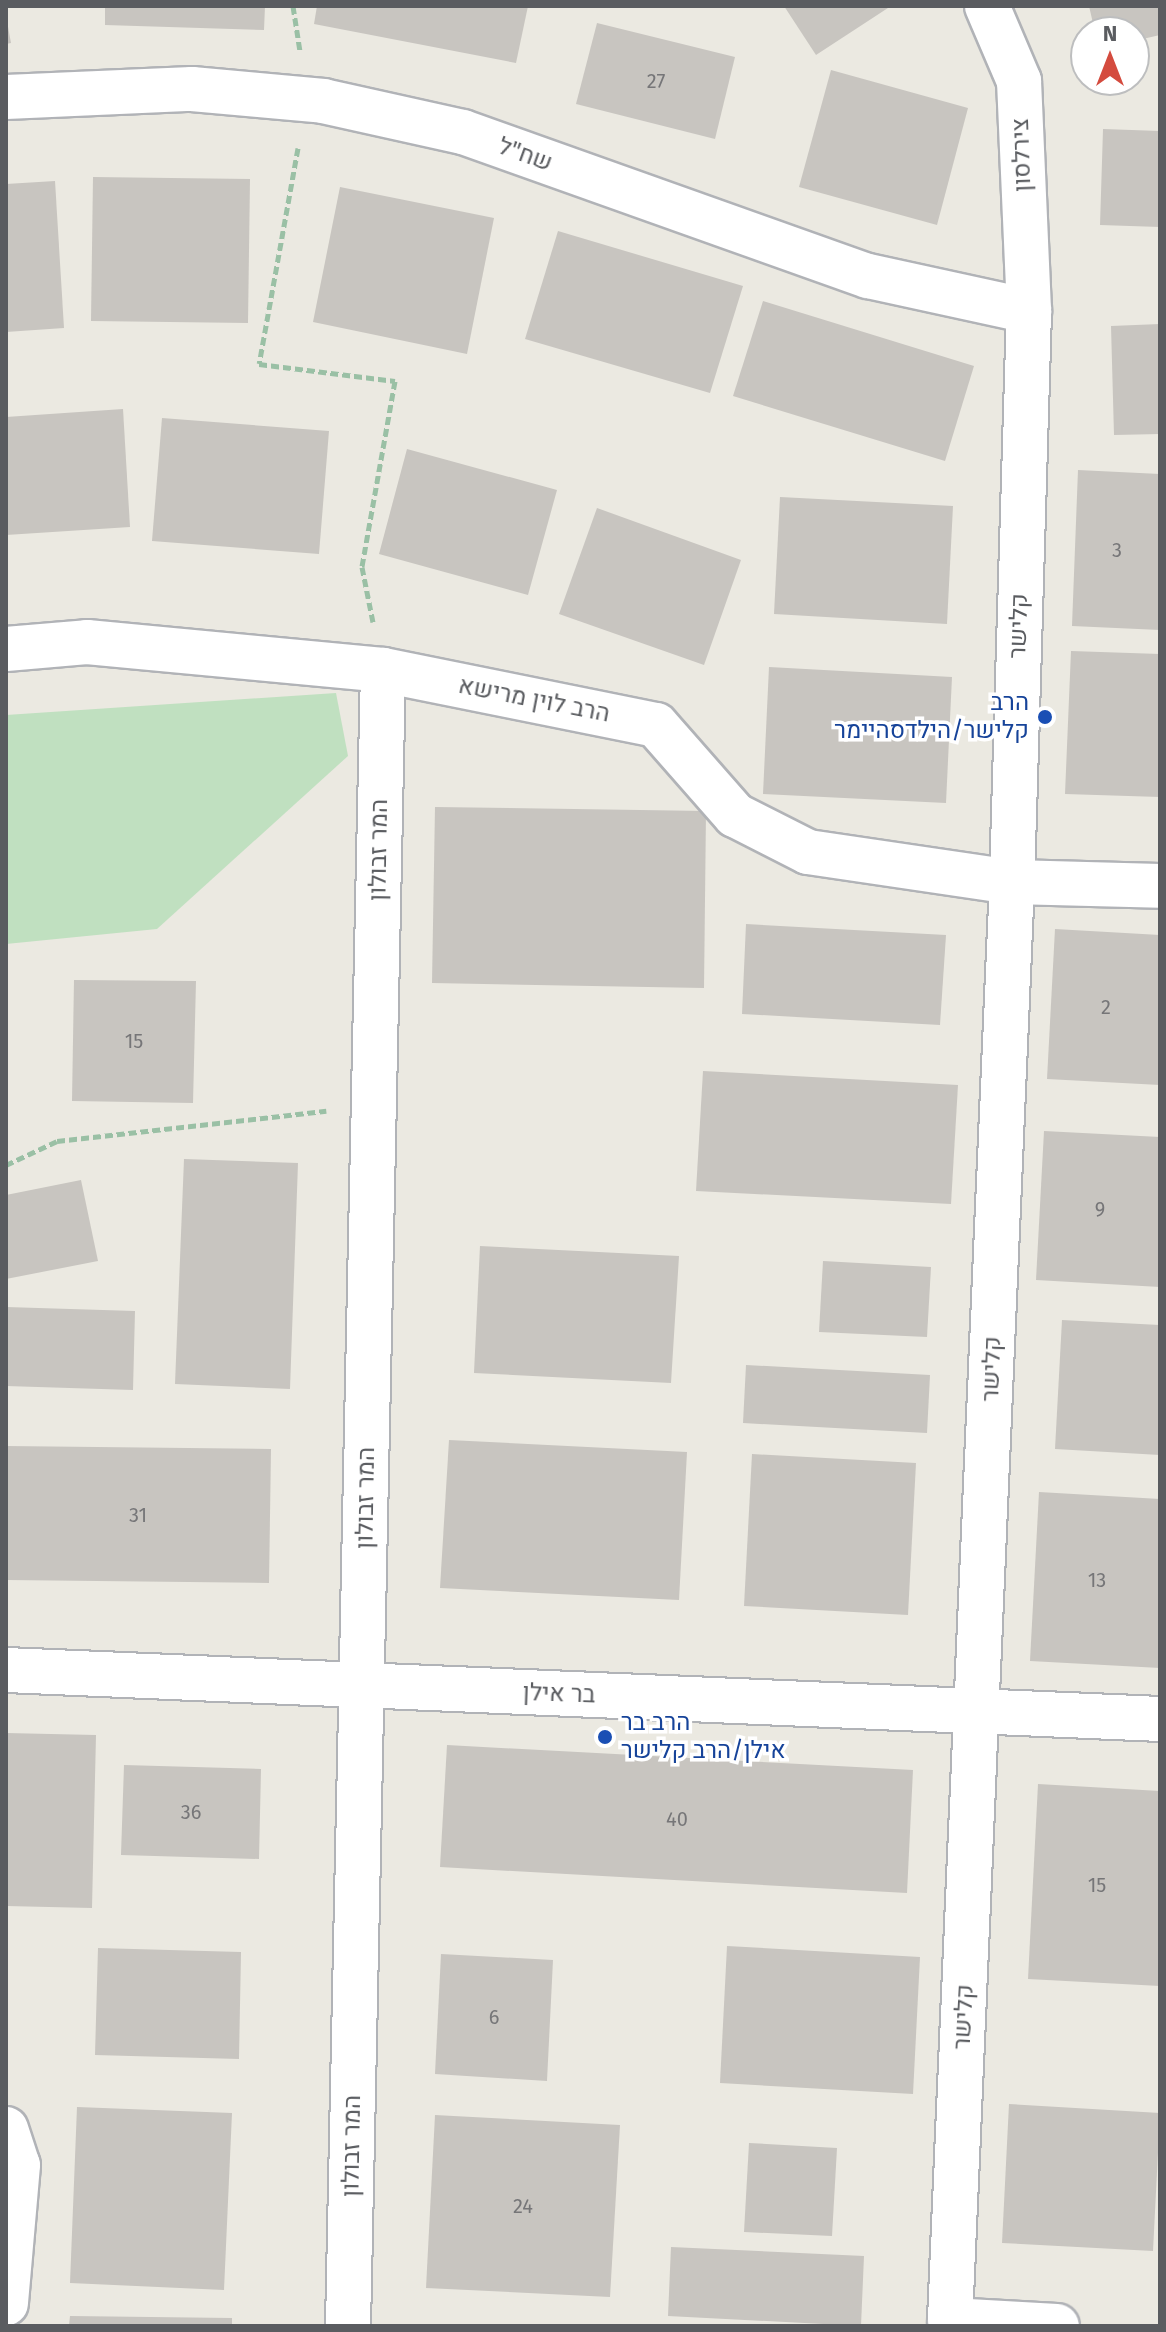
<!DOCTYPE html>
<html>
<head>
<meta charset="utf-8">
<style>
	body { margin:0 }
	#map { position:relative; width:1166px; height:2332px; overflow:hidden; background:#ebe9e1; font-family:"Fira Sans",Heebo,sans-serif }
	div>[style] { position:absolute }
	.green>* { inset:0; background:#c0e0c0 }
	.building>* { inset:0; background:#c8c5c0 }
	.path>* { height:5px; margin-top:-2.5px; transform-origin:0; background:repeating-linear-gradient(90deg,#9ac0a5 0 8px,transparent 0 12px) }
	.roads { filter:drop-shadow(2px 0 #b1b3b7) drop-shadow(-2px 0 #b1b3b7) drop-shadow(0 2px #b1b3b7) drop-shadow(0 -2px #b1b3b7) }
	.minor>* { height:44px; margin:-22px; padding:0 22px; transform-origin:22px; border-radius:22px; background:#fff }
	.dots>* { width:22px; height:22px; translate:-50% -50%; box-sizing:border-box; border:4px solid #fff; border-radius:50% }
	span { translate:-50% -50%; white-space:nowrap; text-align:center; line-height:1.15; -webkit-text-stroke:7px #fff; paint-order:stroke }
	.number-label { font-size:20px; color:#767678 }
	.number-label span { -webkit-text-stroke-width:0 }
	.street-label { font-size:24px; color:#5a5c60 }
	.transit-label { font-size:24px; color:#164399 }
	.right { translate:-100% -50%; text-align:right }
	.left { translate:0 -50%; text-align:left }
	.frame { position:absolute; inset:0; border:8px solid #5a5c60; pointer-events:none }
	.north { position:absolute; left:1070px; top:16px; width:80px; height:80px; box-sizing:border-box; background:#fff; border:2px solid #bdbebf; border-radius:50%; rotate:0deg; font-size:22px; font-weight:700; line-height:32px; text-align:center; color:#5a5c60 }
	.north::after { content:''; display:block; margin:auto; width:28px; height:36px; background:#d44b3e; clip-path:polygon(50% 0,100% 100%,50% 72%,0 100%) }
</style>
</head>
<body>
<div id="map">
	<div class="green">
		<i style="clip-path:polygon(336px 693px,348px 756px,157px 929px,6px 944px,6px 715px)"></i>
	</div>
	<div class="building">
		<i style="clip-path:polygon(105px 6px,265px 6px,264px 30px,105px 25px)"></i>
		<i style="clip-path:polygon(317px 6px,528px 6px,516px 63px,314px 24px)"></i>
		<i style="clip-path:polygon(784px 6px,891px 6px,816px 55px)"></i>
		<i style="clip-path:polygon(1089px 6px,1160px 6px,1160px 35px,1134px 41px,1134px 32px,1095px 32px)"></i>
		<i style="clip-path:polygon(6px 16px,11px 43px,6px 44px)"></i>
		<i style="clip-path:polygon(597px 23px,735px 57px,715px 139px,576px 104px)"></i>
		<i style="clip-path:polygon(831px 70px,968px 108px,937px 225px,799px 187px)"></i>
		<i style="clip-path:polygon(1103px 129px,1160px 131px,1160px 227px,1100px 225px)"></i>
		<i style="clip-path:polygon(93px 177px,250px 179px,248px 323px,91px 321px)"></i>
		<i style="clip-path:polygon(55px 181px,64px 328px,6px 332px,6px 184px)"></i>
		<i style="clip-path:polygon(340px 187px,494px 218px,467px 354px,313px 322px)"></i>
		<i style="clip-path:polygon(558px 231px,743px 286px,710px 393px,525px 339px)"></i>
		<i style="clip-path:polygon(763px 301px,974px 366px,945px 461px,733px 396px)"></i>
		<i style="clip-path:polygon(1160px 324px,1160px 434px,1114px 435px,1111px 326px)"></i>
		<i style="clip-path:polygon(123px 409px,130px 527px,6px 535px,6px 417px)"></i>
		<i style="clip-path:polygon(162px 418px,329px 431px,319px 554px,152px 541px)"></i>
		<i style="clip-path:polygon(407px 449px,557px 490px,528px 595px,379px 554px)"></i>
		<i style="clip-path:polygon(1078px 470px,1160px 474px,1160px 630px,1072px 626px)"></i>
		<i style="clip-path:polygon(780px 497px,953px 506px,947px 624px,774px 614px)"></i>
		<i style="clip-path:polygon(597px 508px,741px 560px,704px 665px,559px 614px)"></i>
		<i style="clip-path:polygon(1071px 651px,1160px 654px,1160px 797px,1065px 794px)"></i>
		<i style="clip-path:polygon(769px 667px,952px 677px,946px 803px,763px 794px)"></i>
		<i style="clip-path:polygon(435px 807px,706px 811px,704px 988px,432px 983px)"></i>
		<i style="clip-path:polygon(746px 924px,946px 935px,940px 1025px,742px 1014px)"></i>
		<i style="clip-path:polygon(1055px 929px,1160px 935px,1160px 1085px,1047px 1079px)"></i>
		<i style="clip-path:polygon(74px 980px,196px 981px,193px 1103px,72px 1101px)"></i>
		<i style="clip-path:polygon(703px 1071px,958px 1085px,951px 1204px,696px 1191px)"></i>
		<i style="clip-path:polygon(1044px 1131px,1160px 1137px,1160px 1287px,1036px 1280px)"></i>
		<i style="clip-path:polygon(184px 1159px,298px 1163px,290px 1389px,175px 1384px)"></i>
		<i style="clip-path:polygon(81px 1180px,98px 1261px,6px 1279px,6px 1195px)"></i>
		<i style="clip-path:polygon(480px 1246px,679px 1256px,671px 1383px,474px 1373px)"></i>
		<i style="clip-path:polygon(823px 1261px,931px 1267px,927px 1337px,819px 1332px)"></i>
		<i style="clip-path:polygon(6px 1307px,135px 1311px,133px 1390px,6px 1386px)"></i>
		<i style="clip-path:polygon(1062px 1320px,1160px 1325px,1160px 1455px,1055px 1449px)"></i>
		<i style="clip-path:polygon(746px 1365px,930px 1375px,927px 1433px,743px 1423px)"></i>
		<i style="clip-path:polygon(449px 1440px,687px 1452px,679px 1600px,440px 1588px)"></i>
		<i style="clip-path:polygon(6px 1446px,271px 1449px,269px 1583px,6px 1580px)"></i>
		<i style="clip-path:polygon(752px 1454px,916px 1463px,908px 1615px,744px 1606px)"></i>
		<i style="clip-path:polygon(1039px 1492px,1160px 1499px,1160px 1668px,1030px 1661px)"></i>
		<i style="clip-path:polygon(6px 1733px,96px 1735px,92px 1908px,6px 1906px)"></i>
		<i style="clip-path:polygon(447px 1745px,913px 1770px,907px 1893px,440px 1867px)"></i>
		<i style="clip-path:polygon(124px 1765px,261px 1769px,259px 1859px,121px 1855px)"></i>
		<i style="clip-path:polygon(1038px 1784px,1160px 1791px,1160px 1986px,1028px 1979px)"></i>
		<i style="clip-path:polygon(727px 1946px,920px 1957px,913px 2094px,720px 2083px)"></i>
		<i style="clip-path:polygon(98px 1948px,241px 1952px,239px 2059px,95px 2055px)"></i>
		<i style="clip-path:polygon(441px 1954px,553px 1960px,547px 2081px,435px 2074px)"></i>
		<i style="clip-path:polygon(1009px 2104px,1160px 2113px,1153px 2251px,1002px 2243px)"></i>
		<i style="clip-path:polygon(77px 2107px,232px 2113px,224px 2290px,70px 2283px)"></i>
		<i style="clip-path:polygon(435px 2115px,620px 2125px,610px 2297px,426px 2288px)"></i>
		<i style="clip-path:polygon(749px 2143px,837px 2148px,832px 2236px,744px 2232px)"></i>
		<i style="clip-path:polygon(671px 2247px,864px 2256px,861px 2326px,668px 2316px)"></i>
		<i style="clip-path:polygon(70px 2316px,232px 2318px,232px 2326px,69px 2326px)"></i>
	</div>
	<div class="path">
		<i style="left:293px;top:6px;width:46px;rotate:81.2deg"></i>
		<i style="left:298px;top:148px;width:219px;rotate:100.2deg"></i>
		<i style="left:259px;top:364px;width:137px;rotate:7.1deg"></i>
		<i style="left:395px;top:381px;width:189px;rotate:100.1deg"></i>
		<i style="left:362px;top:567px;width:56px;rotate:78.7deg"></i>
		<i style="left:6px;top:1165px;width:56px;rotate:-25.2deg"></i>
		<i style="left:57px;top:1141px;width:271px;rotate:-6.4deg"></i>
	</div>
	<div class="roads">
		<div class="minor">
			<i style="left:987px;top:6px;width:82px;rotate:66.9deg"></i>
			<i style="left:1019px;top:81px;width:230px;rotate:87.5deg"></i>
			<i style="left:1029px;top:311px;width:571px;rotate:91.71deg"></i>
			<i style="left:1012px;top:882px;width:1439px;rotate:92.47deg"></i>
			<i style="left:950px;top:2320px;width:107px;rotate:3.2deg"></i>
			<i style="left:6px;top:97px;width:186px;rotate:-2.5deg"></i>
			<i style="left:192px;top:89px;width:132px;rotate:5.2deg"></i>
			<i style="left:323px;top:101px;width:143px;rotate:12.5deg"></i>
			<i style="left:463px;top:132px;width:430px;rotate:19.6deg"></i>
			<i style="left:868px;top:276px;width:165px;rotate:12.3deg"></i>
			<i style="left:6px;top:649px;width:81px;rotate:-4.9deg"></i>
			<i style="left:87px;top:642px;width:297px;rotate:5.4deg"></i>
			<i style="left:383px;top:670px;width:278px;rotate:11.4deg"></i>
			<i style="left:656px;top:725px;width:120px;rotate:48.7deg"></i>
			<i style="left:735px;top:815px;width:82px;rotate:26.9deg"></i>
			<i style="left:808px;top:852px;width:206px;rotate:8.4deg"></i>
			<i style="left:1012px;top:882px;width:148px;rotate:1.5deg"></i>
			<i style="left:6px;top:1670px;width:1155px;rotate:2.43deg"></i>
			<i style="left:6px;top:2129px;width:38px;rotate:72deg"></i>
			<i style="left:18px;top:2165px;width:139px;rotate:95deg"></i>
			<i style="left:348px;top:2326px;width:1656px;rotate:-88.79deg"></i>
		</div>
	</div>
	<div class="dots">
		<i style="left:1045px;top:717px;background:#1a4fb4"></i>
		<i style="left:605px;top:1737px;background:#1a4fb4"></i>
	</div>
	<div class="number-label">
		<span style="left:656px;top:81px">27</span>
		<span style="left:1117px;top:550px">3</span>
		<span style="left:1106px;top:1007px">2</span>
		<span style="left:134px;top:1041px">15</span>
		<span style="left:1100px;top:1209px">9</span>
		<span style="left:138px;top:1515px">31</span>
		<span style="left:1097px;top:1580px">13</span>
		<span style="left:191px;top:1812px">36</span>
		<span style="left:677px;top:1819px">40</span>
		<span style="left:1097px;top:1885px">15</span>
		<span style="left:494px;top:2017px">6</span>
		<span style="left:523px;top:2206px">24</span>
	</div>
	<div class="street-label">
		<span style="left:525px;top:155px;rotate:20deg">שח"ל</span>
		<span style="left:1022px;top:155px;rotate:-92deg">צירלסון</span>
		<span style="left:1019px;top:626px;rotate:-88deg">קלישר</span>
		<span style="left:534px;top:700px;rotate:11deg">הרב לוין מרישא</span>
		<span style="left:379px;top:850px;rotate:-89deg">המר זבולון</span>
		<span style="left:992px;top:1369px;rotate:-88deg">קלישר</span>
		<span style="left:366px;top:1498px;rotate:-89deg">המר זבולון</span>
		<span style="left:559px;top:1694px;rotate:2deg">בר אילן</span>
		<span style="left:964px;top:2017px;rotate:-87deg">קלישר</span>
		<span style="left:352px;top:2146px;rotate:-89deg">המר זבולון</span>
	</div>
	<div class="transit-label">
		<span class="right" style="left:1029px;top:717px">הרב<br>קלישר/הילדסהיימר</span>
		<span class="left" style="left:621px;top:1737px">הרב בר<br>אילן/הרב קלישר</span>
	</div>
	<div class="frame"></div>
	<div class="north">N</div>
</div>
</body>
</html>
